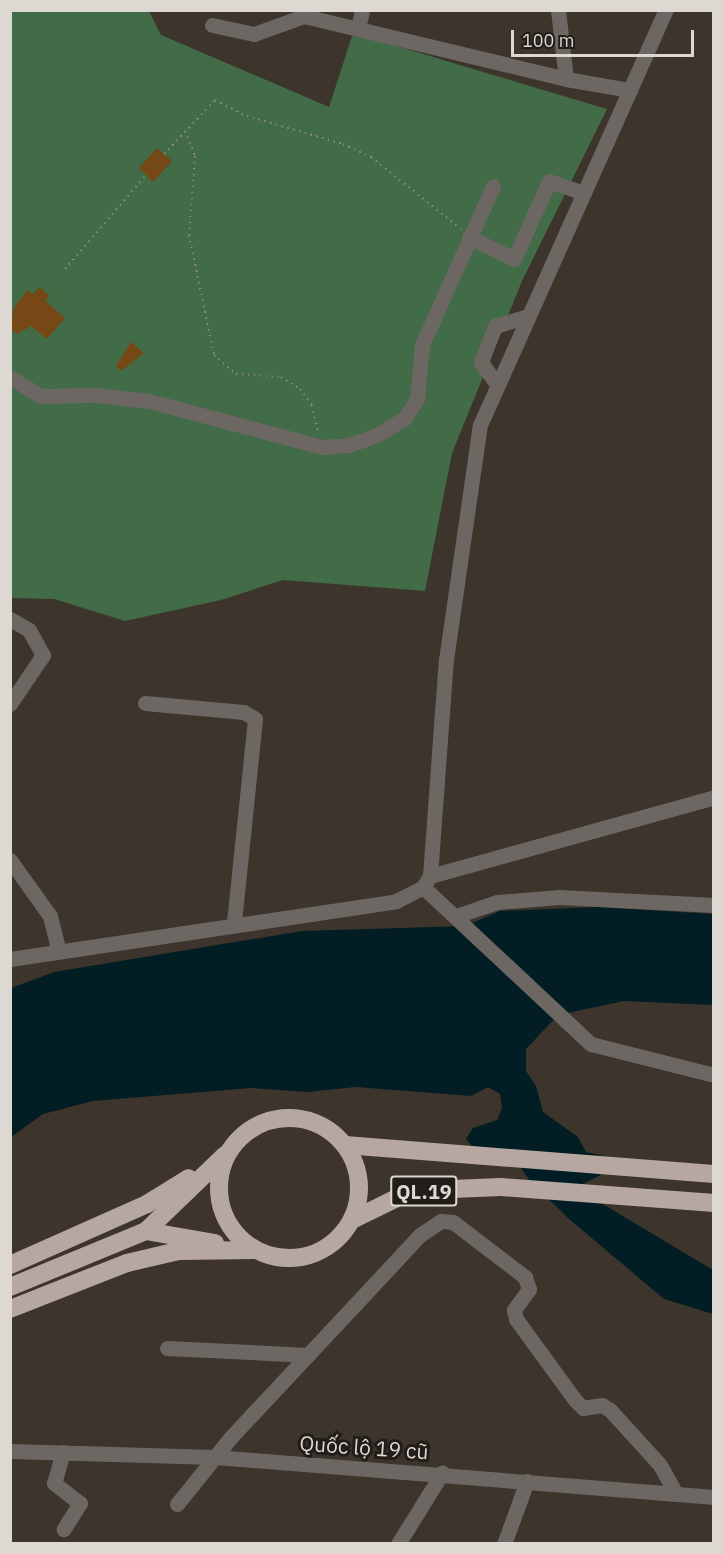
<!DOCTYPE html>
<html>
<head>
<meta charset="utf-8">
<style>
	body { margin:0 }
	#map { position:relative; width:724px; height:1554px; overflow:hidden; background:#3d352c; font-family:"IBM Plex Sans",sans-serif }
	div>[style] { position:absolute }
	.green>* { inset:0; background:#426b47 }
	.water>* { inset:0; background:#021d24 }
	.building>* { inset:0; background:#754816 }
	.path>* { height:2px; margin-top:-1px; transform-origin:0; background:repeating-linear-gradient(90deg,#8f8981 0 1.5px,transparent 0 6px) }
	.minor>* { height:15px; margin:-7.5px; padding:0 7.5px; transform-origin:7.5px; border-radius:7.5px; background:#6d6764 }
	.highway>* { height:18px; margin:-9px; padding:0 9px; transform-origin:9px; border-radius:9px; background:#b6a8a1 }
	.highway>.ring { margin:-9px; padding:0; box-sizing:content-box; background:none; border:18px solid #b6a8a1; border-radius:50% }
	span { translate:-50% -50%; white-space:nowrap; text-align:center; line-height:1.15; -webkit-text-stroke:6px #211d19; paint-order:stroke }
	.shield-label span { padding:2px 4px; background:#211d19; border:2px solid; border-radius:4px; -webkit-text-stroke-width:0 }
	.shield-label { font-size:20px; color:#ddd8d2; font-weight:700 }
	.street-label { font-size:21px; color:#ddd8d2 }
	.frame { position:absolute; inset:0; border:12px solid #ddd8d2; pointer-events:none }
	.scale { position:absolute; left:511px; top:30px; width:183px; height:27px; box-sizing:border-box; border:3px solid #ddd8d2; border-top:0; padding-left:8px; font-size:18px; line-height:21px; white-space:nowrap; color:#ddd8d2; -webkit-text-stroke:4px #211d19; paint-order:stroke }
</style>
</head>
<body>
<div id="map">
	<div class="green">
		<i style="clip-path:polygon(11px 11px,149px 11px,161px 35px,329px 107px,353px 33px,607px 109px,522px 281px,452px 453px,425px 591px,283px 580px,221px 600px,125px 621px,54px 599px,11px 598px)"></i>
	</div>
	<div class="water">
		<i style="clip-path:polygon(598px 907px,713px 914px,713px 1005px,624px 1001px,558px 1015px,526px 1049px,526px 1071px,536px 1086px,543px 1112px,578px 1137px,586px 1152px,609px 1157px,606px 1172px,583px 1184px,591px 1197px,713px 1270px,713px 1314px,664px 1299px,569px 1219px,530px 1181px,510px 1152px,472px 1146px,466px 1139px,473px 1128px,497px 1120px,502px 1108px,500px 1094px,488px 1087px,471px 1096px,356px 1087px,307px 1092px,251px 1088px,93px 1101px,43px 1114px,11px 1137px,11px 988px,54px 972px,302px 931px,465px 926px,500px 911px)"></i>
	</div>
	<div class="building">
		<i style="clip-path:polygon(157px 148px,172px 161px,153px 182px,139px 168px)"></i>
		<i style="clip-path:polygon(39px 287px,50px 296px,45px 301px,65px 318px,47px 339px,31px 326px,17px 334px,10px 329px,14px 307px,28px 290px,33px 294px)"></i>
		<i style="clip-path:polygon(131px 342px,144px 353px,121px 371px,116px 366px)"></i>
	</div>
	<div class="path">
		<i style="left:185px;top:131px;width:27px;rotate:68deg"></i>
		<i style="left:195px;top:156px;width:79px;rotate:94.3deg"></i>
		<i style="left:189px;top:235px;width:123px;rotate:78.2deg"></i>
		<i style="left:214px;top:355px;width:29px;rotate:41deg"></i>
		<i style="left:236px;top:374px;width:45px;rotate:3.8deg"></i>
		<i style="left:281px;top:377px;width:22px;rotate:32deg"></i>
		<i style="left:300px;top:389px;width:20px;rotate:53deg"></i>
		<i style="left:312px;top:405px;width:29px;rotate:78deg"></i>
		<i style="left:164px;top:154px;width:74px;rotate:-46.6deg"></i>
		<i style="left:215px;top:100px;width:36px;rotate:27deg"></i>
		<i style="left:247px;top:116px;width:100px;rotate:16.3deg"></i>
		<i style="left:343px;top:144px;width:31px;rotate:25deg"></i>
		<i style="left:371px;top:157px;width:115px;rotate:38.7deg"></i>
		<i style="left:65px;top:269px;width:124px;rotate:-49.2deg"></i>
	</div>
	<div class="minor">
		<i style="left:558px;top:10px;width:69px;rotate:83.4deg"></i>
		<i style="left:212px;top:25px;width:43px;rotate:12.1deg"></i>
		<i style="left:254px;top:34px;width:53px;rotate:-19.8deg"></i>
		<i style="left:304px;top:16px;width:269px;rotate:13.5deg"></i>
		<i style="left:566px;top:79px;width:65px;rotate:9.8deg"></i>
		<i style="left:358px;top:28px;width:18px;rotate:-77deg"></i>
		<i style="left:469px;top:237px;width:50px;rotate:26.1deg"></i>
		<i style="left:514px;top:259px;width:85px;rotate:-65.8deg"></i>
		<i style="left:549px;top:181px;width:36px;rotate:19deg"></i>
		<i style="left:10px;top:377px;width:36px;rotate:32deg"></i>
		<i style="left:40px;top:396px;width:55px;rotate:-1deg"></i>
		<i style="left:95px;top:395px;width:54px;rotate:6.3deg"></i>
		<i style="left:149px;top:401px;width:179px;rotate:14.9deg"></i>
		<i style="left:322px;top:447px;width:27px;rotate:-4deg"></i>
		<i style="left:349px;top:445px;width:30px;rotate:-20deg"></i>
		<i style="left:377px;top:435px;width:31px;rotate:-31deg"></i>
		<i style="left:404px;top:419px;width:24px;rotate:-57deg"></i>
		<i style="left:417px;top:399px;width:54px;rotate:-84.7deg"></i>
		<i style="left:422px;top:345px;width:174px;rotate:-65.9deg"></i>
		<i style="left:496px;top:383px;width:26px;rotate:-126deg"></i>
		<i style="left:481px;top:362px;width:39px;rotate:-69deg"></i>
		<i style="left:495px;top:326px;width:34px;rotate:-17deg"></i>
		<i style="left:10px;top:619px;width:22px;rotate:30deg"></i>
		<i style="left:29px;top:630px;width:29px;rotate:61deg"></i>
		<i style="left:43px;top:655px;width:59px;rotate:124deg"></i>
		<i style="left:145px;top:703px;width:99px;rotate:5.2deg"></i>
		<i style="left:244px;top:712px;width:13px;rotate:32deg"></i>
		<i style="left:255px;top:719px;width:205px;rotate:95.9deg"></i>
		<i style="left:10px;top:860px;width:69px;rotate:54.5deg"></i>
		<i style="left:50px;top:916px;width:36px;rotate:76deg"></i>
		<i style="left:430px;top:876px;width:295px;rotate:-15.5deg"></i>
		<i style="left:423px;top:887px;width:13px;rotate:-58deg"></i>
		<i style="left:430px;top:876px;width:217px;rotate:-85.8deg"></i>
		<i style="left:446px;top:660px;width:237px;rotate:-81.8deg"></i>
		<i style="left:480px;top:425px;width:455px;rotate:-65.9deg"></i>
		<i style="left:456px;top:916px;width:43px;rotate:-18.9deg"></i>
		<i style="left:497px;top:902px;width:62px;rotate:-4.6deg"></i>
		<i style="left:559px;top:897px;width:155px;rotate:3deg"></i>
		<i style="left:10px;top:959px;width:390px;rotate:-8.5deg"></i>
		<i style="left:396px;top:901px;width:30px;rotate:-27deg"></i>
		<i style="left:423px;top:887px;width:230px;rotate:43.1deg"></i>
		<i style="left:591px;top:1044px;width:127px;rotate:14.1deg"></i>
		<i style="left:167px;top:1348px;width:141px;rotate:2.8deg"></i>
		<i style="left:10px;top:1451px;width:205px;rotate:1.7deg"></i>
		<i style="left:215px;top:1457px;width:501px;rotate:4.58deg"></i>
		<i style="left:63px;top:1452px;width:32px;rotate:106deg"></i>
		<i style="left:54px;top:1483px;width:33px;rotate:38deg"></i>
		<i style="left:80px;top:1503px;width:31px;rotate:122deg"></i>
		<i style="left:177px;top:1504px;width:86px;rotate:-51.1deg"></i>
		<i style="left:231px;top:1437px;width:277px;rotate:-46.9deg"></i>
		<i style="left:420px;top:1235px;width:25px;rotate:-34deg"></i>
		<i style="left:441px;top:1221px;width:12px;rotate:5deg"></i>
		<i style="left:453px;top:1222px;width:91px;rotate:37.4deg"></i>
		<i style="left:525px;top:1277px;width:13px;rotate:72deg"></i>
		<i style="left:529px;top:1289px;width:26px;rotate:126deg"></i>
		<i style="left:514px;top:1310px;width:9px;rotate:77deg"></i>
		<i style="left:516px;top:1319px;width:100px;rotate:53.9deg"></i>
		<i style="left:575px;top:1400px;width:11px;rotate:45deg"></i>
		<i style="left:583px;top:1408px;width:19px;rotate:-9deg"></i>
		<i style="left:602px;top:1405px;width:9px;rotate:32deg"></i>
		<i style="left:610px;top:1410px;width:74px;rotate:47.7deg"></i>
		<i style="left:660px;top:1465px;width:33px;rotate:61deg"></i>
		<i style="left:398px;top:1544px;width:84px;rotate:-58.2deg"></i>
		<i style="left:504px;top:1544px;width:67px;rotate:-69.9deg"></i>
	</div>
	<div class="highway">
		<i class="ring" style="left:219px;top:1118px;width:122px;height:122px"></i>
		<i style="left:345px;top:1145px;width:370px;rotate:4.5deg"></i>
		<i style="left:352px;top:1220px;width:52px;rotate:-26.1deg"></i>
		<i style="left:399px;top:1197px;width:29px;rotate:-14deg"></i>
		<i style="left:427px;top:1190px;width:74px;rotate:-2.3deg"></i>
		<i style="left:501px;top:1187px;width:214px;rotate:4.3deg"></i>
		<i style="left:146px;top:1231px;width:70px;rotate:9.9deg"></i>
		<i style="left:10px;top:1265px;width:150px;rotate:-24deg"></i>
		<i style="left:147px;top:1204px;width:49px;rotate:-31.8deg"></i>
		<i style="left:10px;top:1287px;width:147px;rotate:-22.4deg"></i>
		<i style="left:146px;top:1231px;width:110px;rotate:-43.9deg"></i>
		<i style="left:10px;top:1309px;width:126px;rotate:-21.5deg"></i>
		<i style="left:127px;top:1263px;width:52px;rotate:-13.2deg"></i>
		<i style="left:178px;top:1251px;width:78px;rotate:-0.7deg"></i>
	</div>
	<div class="shield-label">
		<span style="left:424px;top:1191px">QL.19</span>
	</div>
	<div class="street-label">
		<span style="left:364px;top:1447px;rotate:4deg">Quốc lộ 19 cũ</span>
	</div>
	<div class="frame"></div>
	<div class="scale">100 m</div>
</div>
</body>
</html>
